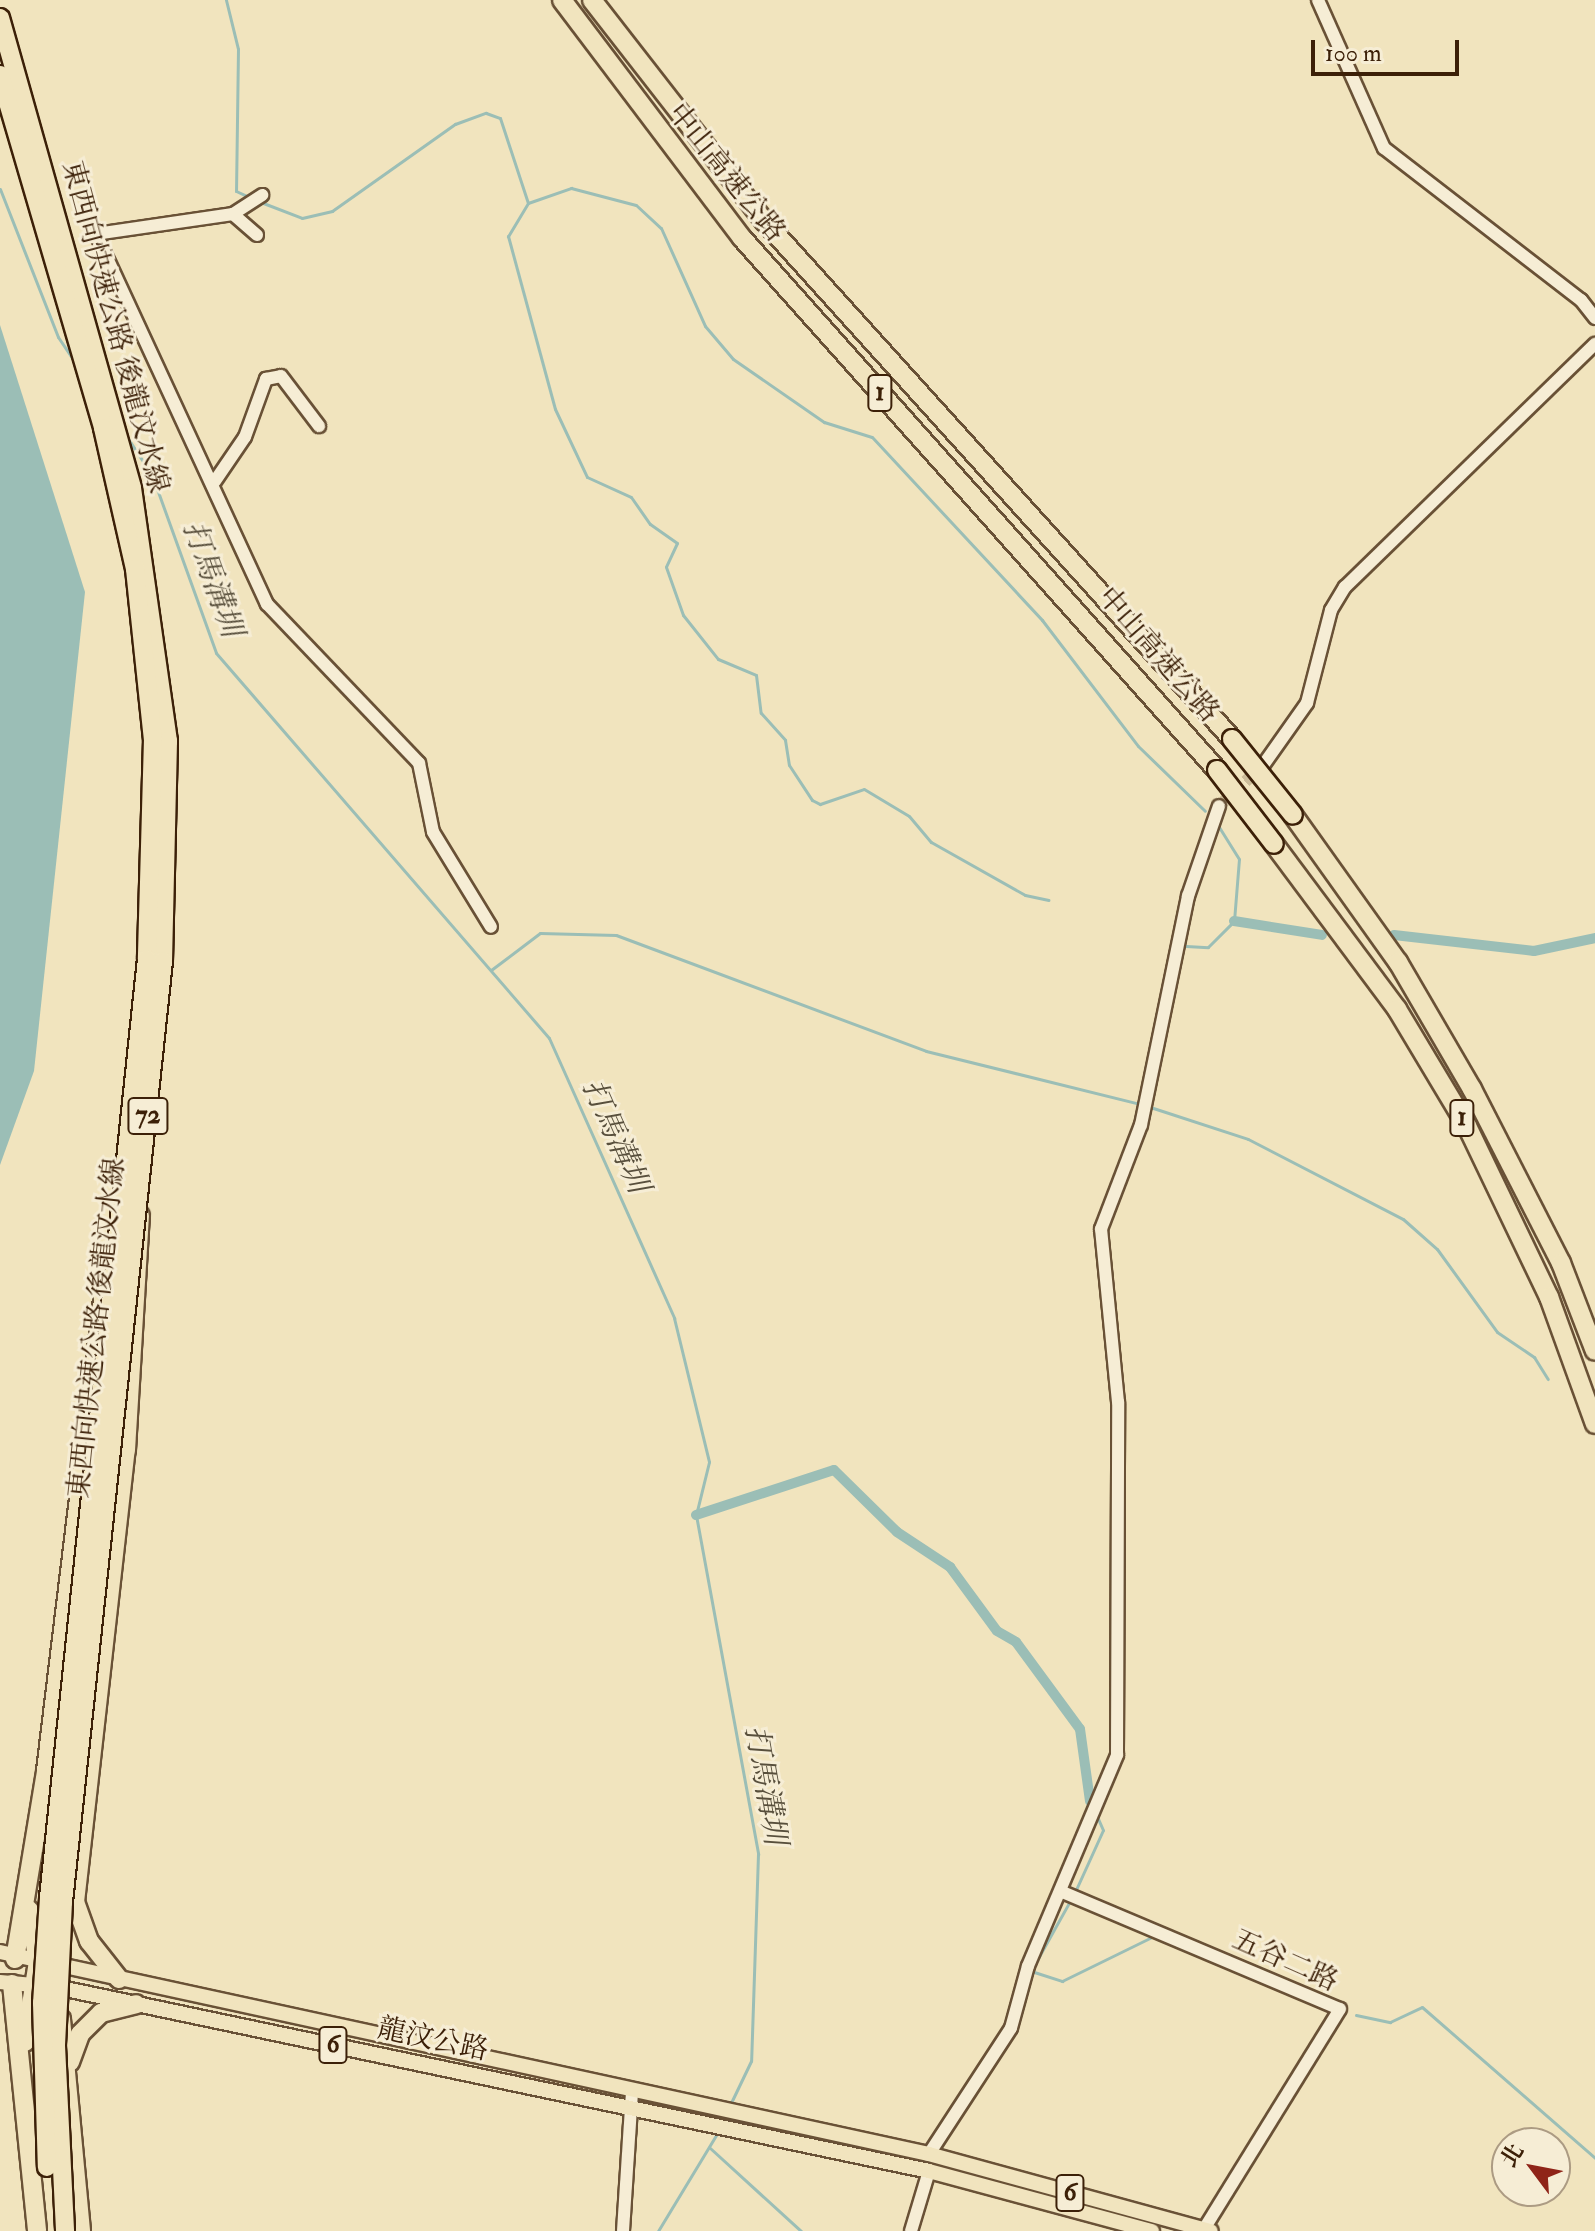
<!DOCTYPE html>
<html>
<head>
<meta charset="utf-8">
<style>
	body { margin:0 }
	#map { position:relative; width:1595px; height:2231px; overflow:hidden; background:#f1e4be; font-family:"IM FELL Double Pica","Noto Serif TC",serif }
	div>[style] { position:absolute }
	.water>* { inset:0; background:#9bbeb6 }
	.stream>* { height:3px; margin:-1.5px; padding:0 1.5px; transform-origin:1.5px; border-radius:1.5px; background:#9bbeb6 }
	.canal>* { height:10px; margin:-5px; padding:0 5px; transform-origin:5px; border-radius:5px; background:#9bbeb6 }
	.minor-tunnel>* { height:12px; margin-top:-6px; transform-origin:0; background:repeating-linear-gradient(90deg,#cdbd9a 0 12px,transparent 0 18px) }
	.roads { filter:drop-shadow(2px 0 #695136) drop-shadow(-2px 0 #695136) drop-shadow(0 2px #695136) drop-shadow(0 -2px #695136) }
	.minor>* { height:12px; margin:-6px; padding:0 6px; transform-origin:6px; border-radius:6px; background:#f6edd5 }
	.major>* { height:14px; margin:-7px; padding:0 7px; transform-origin:7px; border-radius:7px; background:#f1e4be }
	.highway>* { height:18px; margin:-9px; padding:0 9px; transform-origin:9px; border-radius:9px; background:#f1e4be }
	.bridges { filter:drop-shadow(2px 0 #3c2008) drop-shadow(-2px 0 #3c2008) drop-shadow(0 2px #3c2008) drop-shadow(0 -2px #3c2008) }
	.highway-bridge>* { height:18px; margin:-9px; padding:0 9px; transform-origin:9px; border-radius:9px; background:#f1e4be }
	span { translate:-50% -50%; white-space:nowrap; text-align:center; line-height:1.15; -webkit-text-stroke:6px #f6edd5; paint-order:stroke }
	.shield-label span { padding:2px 6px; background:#f6edd5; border:2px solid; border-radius:6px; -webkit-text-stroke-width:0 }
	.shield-label { font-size:26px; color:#3c2008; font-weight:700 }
	.street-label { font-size:28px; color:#3c2008 }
	.water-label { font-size:30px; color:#584f3c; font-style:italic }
	.north { position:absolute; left:1491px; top:2127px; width:80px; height:80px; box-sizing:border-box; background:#f6edd5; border:2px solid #ac9b83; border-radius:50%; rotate:302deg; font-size:22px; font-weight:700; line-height:32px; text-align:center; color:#3c2008 }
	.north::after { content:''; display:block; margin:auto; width:28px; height:36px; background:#8f2418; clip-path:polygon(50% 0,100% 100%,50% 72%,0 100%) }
	.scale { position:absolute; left:1311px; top:40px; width:148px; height:36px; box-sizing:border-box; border:4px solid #3c2008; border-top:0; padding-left:10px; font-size:24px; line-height:28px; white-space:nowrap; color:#3c2008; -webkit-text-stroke:6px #f6edd5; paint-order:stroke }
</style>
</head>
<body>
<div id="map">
	<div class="water">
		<i style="clip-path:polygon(0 325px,85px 592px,34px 1071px,0 1165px)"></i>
	</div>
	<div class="stream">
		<i style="left:226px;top:0;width:50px;rotate:76.2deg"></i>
		<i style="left:238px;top:49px;width:142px;rotate:90.8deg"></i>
		<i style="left:236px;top:191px;width:17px;rotate:25deg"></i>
		<i style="left:0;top:189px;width:159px;rotate:68.6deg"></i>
		<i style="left:58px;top:337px;width:30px;rotate:56deg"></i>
		<i style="left:258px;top:201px;width:47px;rotate:21.1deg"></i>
		<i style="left:302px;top:218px;width:31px;rotate:-13deg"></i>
		<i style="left:332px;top:211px;width:151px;rotate:-35.3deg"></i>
		<i style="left:455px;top:124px;width:33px;rotate:-20deg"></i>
		<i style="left:486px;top:113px;width:15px;rotate:20deg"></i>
		<i style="left:500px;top:118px;width:89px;rotate:71.8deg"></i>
		<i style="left:528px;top:203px;width:39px;rotate:121deg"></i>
		<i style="left:508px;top:236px;width:179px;rotate:74.8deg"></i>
		<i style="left:555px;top:409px;width:75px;rotate:64.8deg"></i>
		<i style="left:587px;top:477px;width:48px;rotate:24.4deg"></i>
		<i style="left:631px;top:497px;width:33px;rotate:55deg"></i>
		<i style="left:650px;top:524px;width:33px;rotate:35deg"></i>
		<i style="left:677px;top:543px;width:26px;rotate:115deg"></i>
		<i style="left:666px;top:567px;width:51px;rotate:70.5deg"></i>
		<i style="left:683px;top:615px;width:56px;rotate:51.5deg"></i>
		<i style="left:718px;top:659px;width:41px;rotate:22.8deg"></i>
		<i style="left:756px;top:675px;width:38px;rotate:83deg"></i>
		<i style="left:761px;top:713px;width:36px;rotate:48deg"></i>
		<i style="left:785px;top:740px;width:25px;rotate:81deg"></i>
		<i style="left:789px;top:765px;width:42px;rotate:56.7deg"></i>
		<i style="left:812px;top:800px;width:9px;rotate:27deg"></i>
		<i style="left:820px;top:804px;width:46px;rotate:-18.8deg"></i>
		<i style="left:864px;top:789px;width:52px;rotate:31deg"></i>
		<i style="left:909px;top:816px;width:34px;rotate:50deg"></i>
		<i style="left:931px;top:842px;width:108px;rotate:29.4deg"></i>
		<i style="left:1025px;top:895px;width:24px;rotate:12deg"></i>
		<i style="left:528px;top:203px;width:46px;rotate:-19.2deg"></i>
		<i style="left:571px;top:188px;width:67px;rotate:14.7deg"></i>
		<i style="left:636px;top:205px;width:34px;rotate:43deg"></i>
		<i style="left:661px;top:228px;width:107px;rotate:65.8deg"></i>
		<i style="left:705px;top:326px;width:43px;rotate:49.7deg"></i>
		<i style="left:733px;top:359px;width:111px;rotate:34.7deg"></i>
		<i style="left:824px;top:422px;width:50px;rotate:17.4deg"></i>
		<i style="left:872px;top:437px;width:250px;rotate:47.1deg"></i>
		<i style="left:1042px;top:620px;width:158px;rotate:52.7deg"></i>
		<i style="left:1138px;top:746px;width:93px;rotate:44.1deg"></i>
		<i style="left:127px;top:437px;width:45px;rotate:56.7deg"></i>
		<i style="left:152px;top:475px;width:189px;rotate:70.2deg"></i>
		<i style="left:216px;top:653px;width:509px;rotate:49.14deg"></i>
		<i style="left:549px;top:1038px;width:307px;rotate:65.9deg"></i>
		<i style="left:674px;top:1318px;width:148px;rotate:76.3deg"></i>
		<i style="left:709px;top:1462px;width:55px;rotate:103.8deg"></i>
		<i style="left:696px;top:1515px;width:345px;rotate:79.6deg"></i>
		<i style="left:758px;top:1854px;width:207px;rotate:91.9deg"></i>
		<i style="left:751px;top:2061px;width:51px;rotate:115.6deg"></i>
		<i style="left:1186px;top:946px;width:22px;rotate:3deg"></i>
		<i style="left:1208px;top:947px;width:37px;rotate:-45deg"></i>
		<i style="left:1234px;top:921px;width:62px;rotate:-85.4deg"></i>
		<i style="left:1239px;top:859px;width:39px;rotate:-122deg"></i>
		<i style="left:491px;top:970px;width:61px;rotate:-37.1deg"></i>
		<i style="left:540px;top:933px;width:76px;rotate:1.5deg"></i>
		<i style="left:616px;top:935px;width:331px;rotate:20.5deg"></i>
		<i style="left:926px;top:1051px;width:220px;rotate:13.9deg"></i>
		<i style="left:1147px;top:1106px;width:106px;rotate:18.1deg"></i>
		<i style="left:1248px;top:1139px;width:174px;rotate:27.3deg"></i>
		<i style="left:1403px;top:1219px;width:45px;rotate:41.4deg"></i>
		<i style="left:1437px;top:1249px;width:102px;rotate:54.1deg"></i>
		<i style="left:1497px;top:1332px;width:45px;rotate:34deg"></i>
		<i style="left:1534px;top:1357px;width:26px;rotate:58deg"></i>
		<i style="left:1074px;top:1894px;width:70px;rotate:-65.6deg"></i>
		<i style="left:1103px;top:1830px;width:17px;rotate:-114deg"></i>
		<i style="left:1037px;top:1960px;width:68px;rotate:-60.8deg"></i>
		<i style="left:1031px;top:1971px;width:33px;rotate:18deg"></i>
		<i style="left:1062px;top:1981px;width:100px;rotate:-26.1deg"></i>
		<i style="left:1356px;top:2015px;width:35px;rotate:12deg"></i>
		<i style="left:1390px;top:2022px;width:35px;rotate:-25deg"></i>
		<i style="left:1422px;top:2007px;width:230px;rotate:41.1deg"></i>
		<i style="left:710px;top:2148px;width:123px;rotate:42.4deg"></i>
		<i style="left:658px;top:2231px;width:116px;rotate:-58.8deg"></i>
	</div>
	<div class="canal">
		<i style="left:1234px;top:921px;width:89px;rotate:9deg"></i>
		<i style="left:1394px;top:935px;width:141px;rotate:6.5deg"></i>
		<i style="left:1534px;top:951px;width:62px;rotate:-12deg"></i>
		<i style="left:696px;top:1515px;width:145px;rotate:-18.1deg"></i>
		<i style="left:834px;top:1470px;width:88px;rotate:44.5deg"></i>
		<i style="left:897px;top:1532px;width:64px;rotate:33.4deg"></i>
		<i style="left:950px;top:1567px;width:79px;rotate:53.7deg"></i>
		<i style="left:997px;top:1631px;width:22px;rotate:30deg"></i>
		<i style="left:1016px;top:1642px;width:108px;rotate:53.7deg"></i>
		<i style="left:1080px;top:1729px;width:73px;rotate:82.1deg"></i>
	</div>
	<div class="minor-tunnel">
		<i style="left:1219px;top:806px;width:59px;rotate:-42.9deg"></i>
	</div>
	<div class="roads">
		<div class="minor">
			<i style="left:1318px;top:0;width:162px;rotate:66deg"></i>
			<i style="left:1384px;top:148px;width:249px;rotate:37.7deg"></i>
			<i style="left:1581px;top:300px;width:23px;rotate:52deg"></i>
			<i style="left:233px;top:214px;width:35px;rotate:-33deg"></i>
			<i style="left:257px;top:235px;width:32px;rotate:-139deg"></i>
			<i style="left:233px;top:214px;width:138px;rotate:171.7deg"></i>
			<i style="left:96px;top:234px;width:408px;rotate:65.2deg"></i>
			<i style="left:267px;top:604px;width:220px;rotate:46.3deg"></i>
			<i style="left:419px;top:763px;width:70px;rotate:78.5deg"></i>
			<i style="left:433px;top:832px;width:111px;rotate:58.6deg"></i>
			<i style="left:215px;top:481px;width:53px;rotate:-55.7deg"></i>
			<i style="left:245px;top:437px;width:62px;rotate:-70.1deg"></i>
			<i style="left:266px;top:379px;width:15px;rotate:-11deg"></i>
			<i style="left:281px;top:376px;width:63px;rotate:52.8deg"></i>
			<i style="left:1264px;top:764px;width:75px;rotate:-54.8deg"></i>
			<i style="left:1307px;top:703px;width:96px;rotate:-75.5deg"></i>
			<i style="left:1331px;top:610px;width:27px;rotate:-59deg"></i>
			<i style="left:1345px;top:587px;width:349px;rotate:-44.2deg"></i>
			<i style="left:1065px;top:1893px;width:298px;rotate:22.9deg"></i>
			<i style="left:1340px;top:2009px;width:259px;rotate:121.7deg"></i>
			<i style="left:929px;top:2154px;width:150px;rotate:-56.9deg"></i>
			<i style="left:1011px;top:2028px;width:64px;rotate:-74.7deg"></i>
			<i style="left:1028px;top:1966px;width:229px;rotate:-67.1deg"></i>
			<i style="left:1117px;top:1755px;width:353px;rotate:-89.8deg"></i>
			<i style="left:1118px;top:1402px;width:174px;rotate:-95.6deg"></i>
			<i style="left:1101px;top:1229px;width:111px;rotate:-69deg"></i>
			<i style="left:1141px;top:1125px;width:234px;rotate:-78.4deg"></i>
			<i style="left:1188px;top:896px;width:95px;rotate:-71deg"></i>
			<i style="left:623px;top:2231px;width:140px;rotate:-86.3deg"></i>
			<i style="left:911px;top:2231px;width:63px;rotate:-73.3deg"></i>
		</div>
		<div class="major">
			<i style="left:0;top:1952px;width:951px;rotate:12.27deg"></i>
			<i style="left:929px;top:2154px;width:292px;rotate:15.3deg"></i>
			<i style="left:0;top:1982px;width:56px;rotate:5.1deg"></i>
			<i style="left:56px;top:1987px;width:892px;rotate:11.9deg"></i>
			<i style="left:929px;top:2171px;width:231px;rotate:15.1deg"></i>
		</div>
		<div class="highway">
			<i style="left:562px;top:0;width:298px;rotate:52.9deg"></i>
			<i style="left:742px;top:238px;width:713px;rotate:48.24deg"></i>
			<i style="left:592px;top:0;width:280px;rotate:52.1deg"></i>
			<i style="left:764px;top:221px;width:698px;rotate:47.9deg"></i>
			<i style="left:1293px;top:815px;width:181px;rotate:54.5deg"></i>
			<i style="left:1398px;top:962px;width:147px;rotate:59.8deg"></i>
			<i style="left:1472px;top:1089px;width:195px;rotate:62.9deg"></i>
			<i style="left:1561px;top:1263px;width:94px;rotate:68.9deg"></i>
			<i style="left:1274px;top:844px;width:206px;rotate:53.3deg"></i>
			<i style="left:1397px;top:1009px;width:136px;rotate:59.1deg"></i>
			<i style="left:1467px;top:1126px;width:190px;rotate:64.4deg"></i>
			<i style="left:1549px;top:1297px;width:135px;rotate:70.1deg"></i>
			<i style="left:15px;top:1959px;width:191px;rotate:-80.6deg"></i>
			<i style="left:46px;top:1771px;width:508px;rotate:-83.1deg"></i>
			<i style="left:119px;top:1979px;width:48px;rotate:-128.3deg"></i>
			<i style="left:89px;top:1941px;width:41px;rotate:-109.7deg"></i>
			<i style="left:75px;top:1902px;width:455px;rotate:-83.6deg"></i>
			<i style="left:126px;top:1450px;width:235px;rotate:-86.6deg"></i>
			<i style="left:12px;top:1984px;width:248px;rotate:84.2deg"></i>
			<i style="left:61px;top:2019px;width:213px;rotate:84.6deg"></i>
			<i style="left:25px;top:2042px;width:81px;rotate:-80.8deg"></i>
			<i style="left:38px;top:1962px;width:53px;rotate:-99.8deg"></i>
			<i style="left:70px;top:2062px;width:30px;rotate:-70deg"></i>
			<i style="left:80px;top:2034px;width:30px;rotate:-45deg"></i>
			<i style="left:101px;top:2013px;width:36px;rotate:-14deg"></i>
		</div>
	</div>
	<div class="bridges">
		<div class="highway-bridge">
			<i style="left:0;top:18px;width:488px;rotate:74.3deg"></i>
			<i style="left:132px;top:488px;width:256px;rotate:81.9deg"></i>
			<i style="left:168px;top:741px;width:220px;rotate:91.3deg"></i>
			<i style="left:163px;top:961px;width:946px;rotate:96.07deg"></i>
			<i style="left:63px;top:1902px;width:144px;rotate:92.8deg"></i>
			<i style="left:56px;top:2046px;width:185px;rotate:87.2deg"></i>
			<i style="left:0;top:75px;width:368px;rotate:73.7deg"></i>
			<i style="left:103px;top:428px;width:145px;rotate:77.2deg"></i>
			<i style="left:135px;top:569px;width:171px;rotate:84deg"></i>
			<i style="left:153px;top:739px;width:220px;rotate:91.6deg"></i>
			<i style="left:147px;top:959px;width:944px;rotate:95.96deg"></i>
			<i style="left:49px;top:1898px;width:105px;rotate:93.8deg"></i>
			<i style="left:42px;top:2003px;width:164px;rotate:88.3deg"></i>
			<i style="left:1232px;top:739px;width:97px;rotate:51.2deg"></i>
			<i style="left:1217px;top:770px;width:93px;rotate:52.4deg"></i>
		</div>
	</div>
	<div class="shield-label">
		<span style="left:880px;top:393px">1</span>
		<span style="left:148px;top:1116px">72</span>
		<span style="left:1462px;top:1118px">1</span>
		<span style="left:333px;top:2045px">6</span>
		<span style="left:1070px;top:2193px">6</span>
	</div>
	<div class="street-label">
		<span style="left:726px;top:173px;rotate:51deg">中山高速公路</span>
		<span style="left:115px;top:327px;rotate:75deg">東西向快速公路 後龍汶水線</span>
		<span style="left:1158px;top:655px;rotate:49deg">中山高速公路</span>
		<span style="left:97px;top:1328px;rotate:-84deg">東西向快速公路 後龍汶水線</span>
		<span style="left:1285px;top:1961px;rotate:24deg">五谷二路</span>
		<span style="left:433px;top:2040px;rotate:12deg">龍汶公路</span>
	</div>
	<div class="water-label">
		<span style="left:212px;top:579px;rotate:70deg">打馬溝圳</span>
		<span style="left:615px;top:1136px;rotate:66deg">打馬溝圳</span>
		<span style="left:765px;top:1785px;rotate:80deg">打馬溝圳</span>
	</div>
	<div class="north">北</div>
	<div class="scale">100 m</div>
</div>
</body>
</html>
